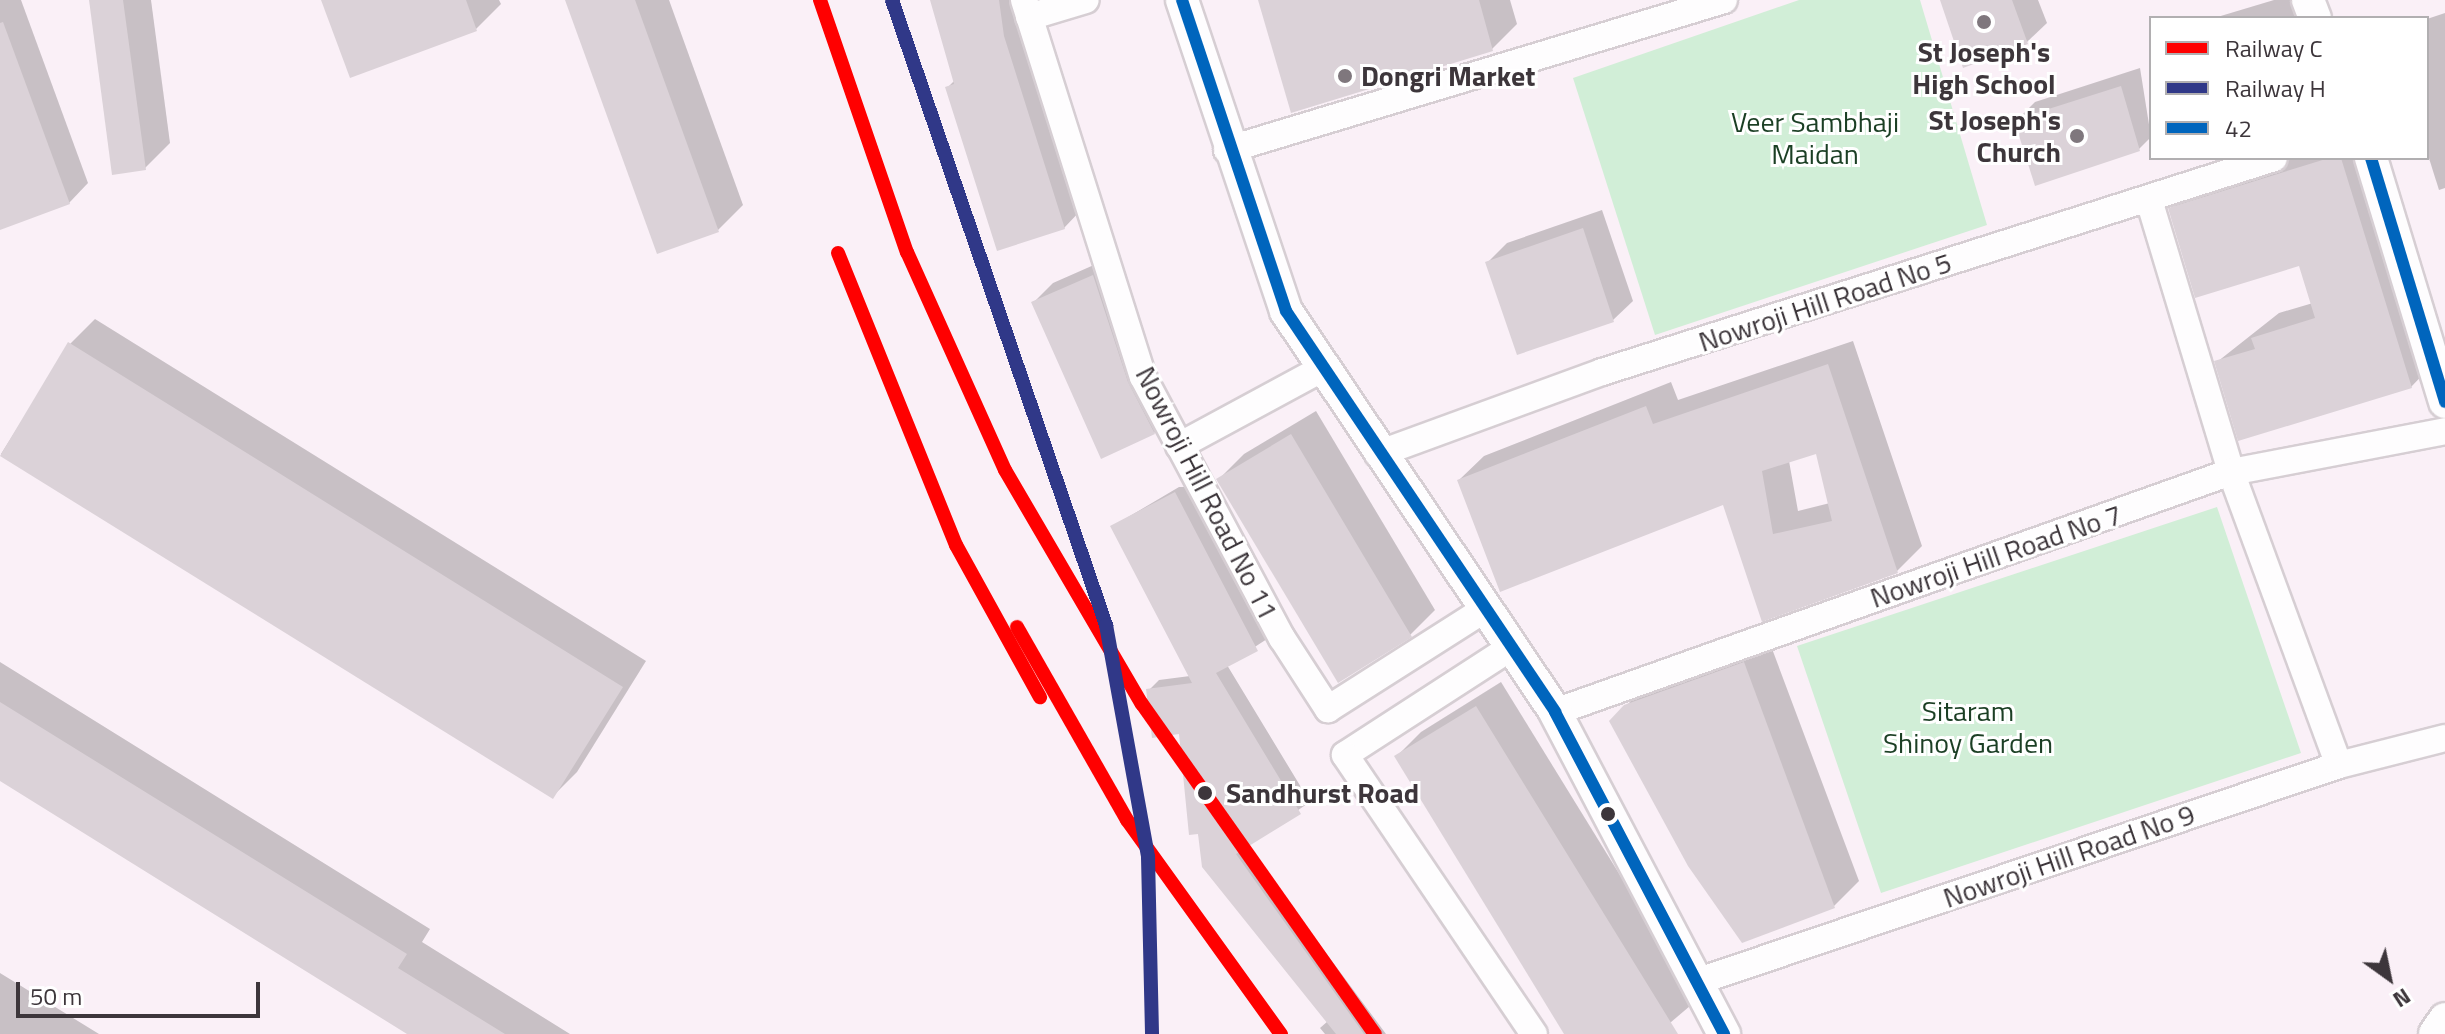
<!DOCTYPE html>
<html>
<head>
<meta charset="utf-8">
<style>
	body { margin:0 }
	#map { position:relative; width:2445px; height:1034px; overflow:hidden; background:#faf0f7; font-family:"Titillium Web",sans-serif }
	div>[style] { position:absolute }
	.green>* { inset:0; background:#d1eed7 }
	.shadow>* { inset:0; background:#0003 }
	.building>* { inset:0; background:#dbd2d8 }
	.roads { filter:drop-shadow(2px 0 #d6ced3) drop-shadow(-2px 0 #d6ced3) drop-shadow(0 2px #d6ced3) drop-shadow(0 -2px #d6ced3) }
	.minor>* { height:26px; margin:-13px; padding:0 13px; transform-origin:13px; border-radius:13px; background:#fefdfe }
	.tertiary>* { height:32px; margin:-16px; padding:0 16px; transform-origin:16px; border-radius:16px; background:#fefdfe }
	.bus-1>* { height:12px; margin:-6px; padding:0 6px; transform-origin:6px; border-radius:6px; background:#0065bd }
	.rail-1>* { height:14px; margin:-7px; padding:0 7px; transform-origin:7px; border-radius:7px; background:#f00 }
	.rail-2>* { height:14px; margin:-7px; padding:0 7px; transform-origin:7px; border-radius:7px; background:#303888 }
	.dots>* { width:22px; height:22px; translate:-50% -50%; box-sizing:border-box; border:4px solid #fff; border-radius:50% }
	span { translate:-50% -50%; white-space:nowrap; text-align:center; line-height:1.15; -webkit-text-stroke:6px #fff; paint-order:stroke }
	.poi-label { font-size:28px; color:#3d363b; font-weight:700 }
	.left { translate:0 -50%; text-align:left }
	.right { translate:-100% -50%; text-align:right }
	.park-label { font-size:28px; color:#1b3f24 }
	.street-label { font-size:28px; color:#3d363b }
	.stop-label { font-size:28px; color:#3d363b; font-weight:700 }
	.legend { position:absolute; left:2149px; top:16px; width:280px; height:144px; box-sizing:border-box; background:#fff; border:2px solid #b1afb1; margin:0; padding:10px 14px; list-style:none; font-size:24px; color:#3d363b }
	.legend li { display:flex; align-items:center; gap:16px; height:40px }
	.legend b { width:40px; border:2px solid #b1afb1 }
	.north { position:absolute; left:2349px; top:938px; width:80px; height:80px; -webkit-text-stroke:6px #fff; paint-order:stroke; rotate:147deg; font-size:22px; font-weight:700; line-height:32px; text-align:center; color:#3d363b }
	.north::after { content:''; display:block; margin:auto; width:28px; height:36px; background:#3d363b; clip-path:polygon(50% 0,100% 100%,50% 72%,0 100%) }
	.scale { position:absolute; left:16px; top:982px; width:244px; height:36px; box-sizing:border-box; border:4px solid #3d363b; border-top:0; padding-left:10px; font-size:24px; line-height:28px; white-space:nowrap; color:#3d363b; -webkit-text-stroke:6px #fff; paint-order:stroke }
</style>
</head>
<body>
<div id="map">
	<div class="green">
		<i style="clip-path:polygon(1799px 0,1920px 0,1987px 225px,1655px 335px,1573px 78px)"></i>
		<i style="clip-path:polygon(2217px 507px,2301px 753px,1881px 893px,1797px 646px)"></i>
	</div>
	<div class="shadow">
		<i style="clip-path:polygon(0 0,21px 0,88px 183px,69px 203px,0 229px)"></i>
		<i style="clip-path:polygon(91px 0,151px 0,170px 143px,145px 168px)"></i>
		<i style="clip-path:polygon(323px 0,499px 0,501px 4px,476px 29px)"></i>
		<i style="clip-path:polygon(567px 0,669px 0,743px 205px,718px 230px)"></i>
		<i style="clip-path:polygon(932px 0,1018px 0,1083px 208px,1064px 228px,948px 87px,955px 80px)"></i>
		<i style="clip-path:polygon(1261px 0,1510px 0,1517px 24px,1492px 49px)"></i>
		<i style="clip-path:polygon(1942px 0,2038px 0,2047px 23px,2027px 42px)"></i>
		<i style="clip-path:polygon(2274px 0,2309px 0,2315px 18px,2214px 18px)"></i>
		<i style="clip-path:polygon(2445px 13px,2445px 188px,2439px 190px,2427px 152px,2427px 19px)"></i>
		<i style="clip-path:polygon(2140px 68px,2151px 137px,2139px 149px,2016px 121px,2035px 102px)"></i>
		<i style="clip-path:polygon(2279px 158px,2373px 158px,2435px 362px,2411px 387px,2217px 362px,2279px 313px,2313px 303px,2300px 264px,2171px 209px,2195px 184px)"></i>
		<i style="clip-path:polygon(1602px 210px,1633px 301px,1613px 320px,1488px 262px,1507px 243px)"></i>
		<i style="clip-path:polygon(1112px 257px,1147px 362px,1174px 414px,1154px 433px,1033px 303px,1053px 283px)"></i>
		<i style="clip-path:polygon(95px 319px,646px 661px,577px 772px,553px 796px,1px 454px,70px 344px)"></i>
		<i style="clip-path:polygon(evenodd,1853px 341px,1922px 546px,1897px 571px,1763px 619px,1724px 502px,1459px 480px,1484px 456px,1671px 382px,1678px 400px,1853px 341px,1818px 452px,1830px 503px,1798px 511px,1789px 461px,1818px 452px)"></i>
		<i style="clip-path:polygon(1316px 411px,1435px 610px,1410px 635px,1219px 479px,1244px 454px)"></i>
		<i style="clip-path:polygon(1179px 487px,1188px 487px,1267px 639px,1227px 665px,1310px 802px,1246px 845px,1386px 1034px,1325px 1034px,1320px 1028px,1328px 1021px,1204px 866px,1181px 732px,1149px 690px,1159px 680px,1190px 676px,1113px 526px)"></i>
		<i style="clip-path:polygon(1768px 638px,1859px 881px,1834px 906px,1625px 707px,1651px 681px)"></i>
		<i style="clip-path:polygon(0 662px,430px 929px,422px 942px,570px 1034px,411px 1034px,0 779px)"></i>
		<i style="clip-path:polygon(1501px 682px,1697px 1000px,1657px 1034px,1567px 1034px,1396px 757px,1421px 732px)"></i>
		<i style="clip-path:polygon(0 973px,99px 1034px,0 1034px)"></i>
	</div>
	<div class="building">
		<i style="clip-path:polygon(89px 0,123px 0,146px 170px,112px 175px)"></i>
		<i style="clip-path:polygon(321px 0,466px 0,477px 31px,350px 78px)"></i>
		<i style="clip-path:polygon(565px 0,635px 0,719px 232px,657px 254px)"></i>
		<i style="clip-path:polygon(930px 0,999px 0,1004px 36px,1065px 229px,997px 251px,945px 87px,954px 84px)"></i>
		<i style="clip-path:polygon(1258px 0,1479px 0,1493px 51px,1291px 113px)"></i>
		<i style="clip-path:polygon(1940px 0,2012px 0,2028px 44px,1963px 68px)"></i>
		<i style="clip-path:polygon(3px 22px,70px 204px,0 230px,0 23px)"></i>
		<i style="clip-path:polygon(2121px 86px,2140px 151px,2035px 186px,2014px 120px)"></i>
		<i style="clip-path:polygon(2329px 158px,2341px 158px,2412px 388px,2238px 441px,2214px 361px,2255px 349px,2251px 338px,2315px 318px,2299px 266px,2195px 298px,2168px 208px)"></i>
		<i style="clip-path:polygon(1583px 228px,1614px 322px,1517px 355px,1485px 262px)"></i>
		<i style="clip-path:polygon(1093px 275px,1128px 382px,1155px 434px,1101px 459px,1031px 302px)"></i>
		<i style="clip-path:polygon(68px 342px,623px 687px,553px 799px,0 456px)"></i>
		<i style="clip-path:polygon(evenodd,1828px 364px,1898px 573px,1762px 622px,1723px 505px,1500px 592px,1457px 480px,1646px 406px,1653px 424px,1828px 364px,1816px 454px,1832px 521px,1773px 534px,1762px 471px,1816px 454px)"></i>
		<i style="clip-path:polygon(1291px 434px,1412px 637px,1338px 683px,1216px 479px)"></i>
		<i style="clip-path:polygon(1175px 492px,1258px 651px,1216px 673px,1301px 814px,1236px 854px,1364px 1034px,1336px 1034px,1202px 867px,1198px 834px,1189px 835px,1179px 734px,1152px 738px,1146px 689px,1192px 683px,1110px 526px)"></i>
		<i style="clip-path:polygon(1744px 662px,1835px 908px,1742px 943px,1688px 866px,1609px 721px,1624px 705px)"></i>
		<i style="clip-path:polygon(0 702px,407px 954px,398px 968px,505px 1034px,407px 1034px,0 781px)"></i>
		<i style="clip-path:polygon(1476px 706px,1678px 1034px,1564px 1034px,1394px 756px)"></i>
	</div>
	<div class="roads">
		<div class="minor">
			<i style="left:1024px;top:0;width:395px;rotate:72.5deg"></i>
			<i style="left:1143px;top:377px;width:296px;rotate:62deg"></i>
			<i style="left:1282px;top:638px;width:85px;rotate:57.1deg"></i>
			<i style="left:1328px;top:709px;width:183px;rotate:-32.5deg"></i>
			<i style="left:1029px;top:17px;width:59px;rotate:-16.6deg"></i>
			<i style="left:1227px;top:150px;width:519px;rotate:-16.79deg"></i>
			<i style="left:2149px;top:200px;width:284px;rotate:73.2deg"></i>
			<i style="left:2231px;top:472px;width:312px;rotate:69.8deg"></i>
			<i style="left:1179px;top:446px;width:164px;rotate:-28.4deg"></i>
			<i style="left:1378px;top:454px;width:239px;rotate:-20.1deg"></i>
			<i style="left:1602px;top:372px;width:705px;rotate:-17.66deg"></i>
			<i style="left:1507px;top:650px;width:193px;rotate:147.1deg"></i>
			<i style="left:1345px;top:755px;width:337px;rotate:55.9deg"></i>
			<i style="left:1555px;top:712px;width:717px;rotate:-19.55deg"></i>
			<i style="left:2231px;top:472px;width:218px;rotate:-10.8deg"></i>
			<i style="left:1696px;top:982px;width:679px;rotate:-18.65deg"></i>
			<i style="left:2339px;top:765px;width:109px;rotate:-14.3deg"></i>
		</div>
		<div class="tertiary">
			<i style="left:1182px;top:0;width:328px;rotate:71.5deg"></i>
			<i style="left:1286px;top:311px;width:483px;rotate:56.1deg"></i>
			<i style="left:1555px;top:712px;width:364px;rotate:62.3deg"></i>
			<i style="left:2308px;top:0;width:19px;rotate:69deg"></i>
			<i style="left:2371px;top:158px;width:255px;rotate:73.1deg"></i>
			<i style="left:2435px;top:1034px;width:18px;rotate:-56deg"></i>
		</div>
	</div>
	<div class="bus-1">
		<i style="left:1182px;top:0;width:328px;rotate:71.5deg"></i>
		<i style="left:1286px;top:311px;width:483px;rotate:56.1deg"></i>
		<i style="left:1555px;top:712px;width:364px;rotate:62.3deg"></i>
		<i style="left:2371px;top:158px;width:255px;rotate:73.1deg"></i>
	</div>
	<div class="rail-1">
		<i style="left:820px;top:0;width:267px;rotate:71deg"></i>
		<i style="left:907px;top:252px;width:239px;rotate:65.8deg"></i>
		<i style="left:1005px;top:470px;width:271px;rotate:59.7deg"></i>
		<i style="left:1142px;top:704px;width:404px;rotate:54.8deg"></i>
		<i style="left:838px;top:253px;width:315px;rotate:68deg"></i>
		<i style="left:956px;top:545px;width:174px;rotate:61.1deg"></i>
		<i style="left:1017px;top:627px;width:222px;rotate:60.3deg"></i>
		<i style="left:1127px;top:820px;width:264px;rotate:54.3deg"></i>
	</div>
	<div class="rail-2">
		<i style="left:892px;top:0;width:661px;rotate:71.1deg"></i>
		<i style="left:1106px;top:625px;width:236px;rotate:79.7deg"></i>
		<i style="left:1148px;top:857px;width:177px;rotate:88.7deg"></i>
	</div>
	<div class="dots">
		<i style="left:1984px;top:22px;background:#7f777d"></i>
		<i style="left:1345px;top:76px;background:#7f777d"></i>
		<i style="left:2077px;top:136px;background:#7f777d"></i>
		<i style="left:1205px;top:793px;background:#3d363b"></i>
		<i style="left:1608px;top:814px;background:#3d363b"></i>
	</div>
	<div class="poi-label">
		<span style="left:1984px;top:68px">St Joseph's<br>High School</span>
		<span class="left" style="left:1361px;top:76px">Dongri Market</span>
		<span class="right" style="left:2061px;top:136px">St Joseph's<br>Church</span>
	</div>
	<div class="park-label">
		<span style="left:1815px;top:138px">Veer Sambhaji<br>Maidan</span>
		<span style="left:1968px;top:727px">Sitaram<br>Shinoy Garden</span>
	</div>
	<div class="street-label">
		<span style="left:1825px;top:302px;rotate:-18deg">Nowroji Hill Road No 5</span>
		<span style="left:1207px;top:493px;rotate:63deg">Nowroji Hill Road No 11</span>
		<span style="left:1996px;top:556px;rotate:-19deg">Nowroji Hill Road No 7</span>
		<span style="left:2069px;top:856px;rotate:-19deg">Nowroji Hill Road No 9</span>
	</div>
	<div class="stop-label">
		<span class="left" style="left:1226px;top:793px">Sandhurst Road</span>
	</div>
	<ul class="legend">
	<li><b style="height:10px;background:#f00"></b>Railway C</li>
	<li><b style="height:10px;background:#303888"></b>Railway H</li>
	<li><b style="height:10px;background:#0065bd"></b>42</li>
	</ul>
	<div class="north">N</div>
	<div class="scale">50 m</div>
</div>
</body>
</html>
